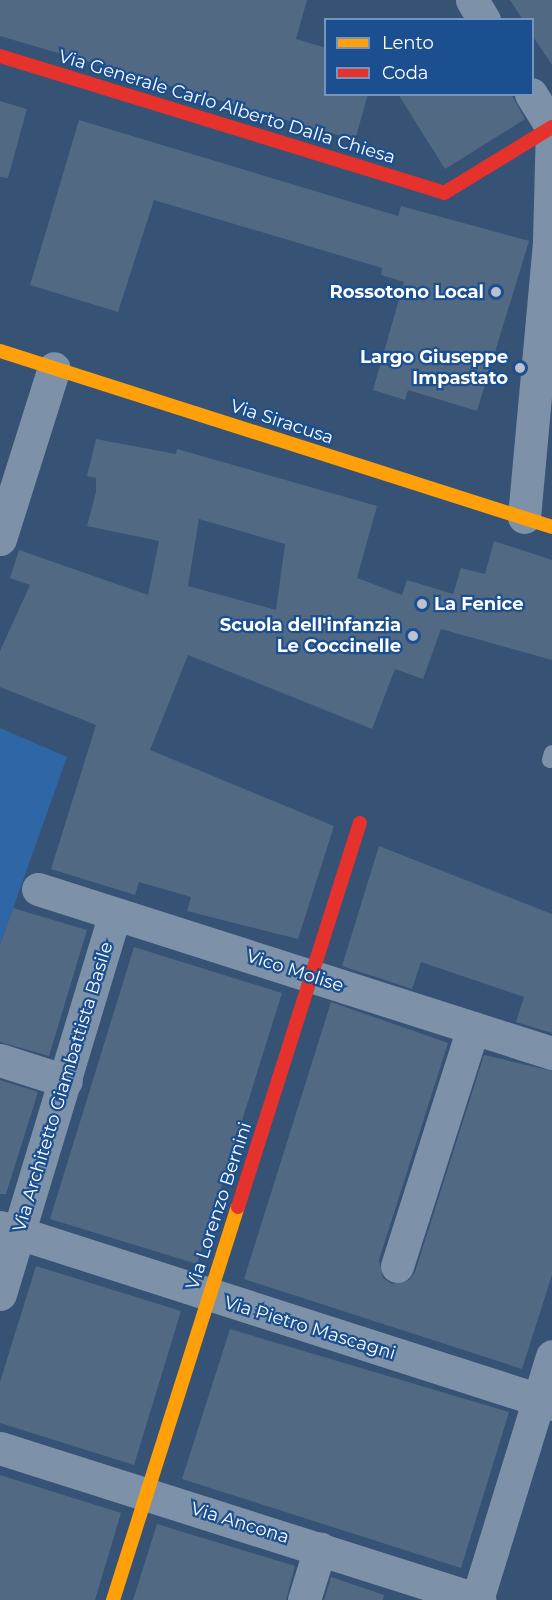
<!DOCTYPE html>
<html>
<head>
<meta charset="utf-8">
<style>
	body { margin:0 }
	#map { position:relative; width:552px; height:1600px; overflow:hidden; background:#365274; font-family:Montserrat,sans-serif }
	div>[style] { position:absolute }
	.green>* { inset:0; background:#2f66a5 }
	.building>* { inset:0; background:#526984 }
	.lane>* { height:16px; margin:-8px; padding:0 8px; transform-origin:8px; border-radius:8px; background:#7d92a8 }
	.street>* { height:33px; margin:-16.5px; padding:0 16.5px; transform-origin:16.5px; border-radius:16.5px; background:#7d92a8 }
	.slow>* { height:14px; margin:-7px; padding:0 7px; transform-origin:7px; border-radius:7px; background:#ff9f0a }
	.jam>* { height:14px; margin:-7px; padding:0 7px; transform-origin:7px; border-radius:7px; background:#e5322d }
	.dots>* { width:16px; height:16px; translate:-50% -50%; box-sizing:border-box; border:3px solid #1b4f8f; border-radius:50% }
	span { translate:-50% -50%; white-space:nowrap; text-align:center; line-height:1.15; -webkit-text-stroke:4.5px #1b4f8f; paint-order:stroke }
	.street-label { font-size:18px; color:#fff }
	.poi-label { font-size:18px; color:#fff; font-weight:700 }
	.right { translate:-100% -50%; text-align:right }
	.left { translate:0 -50%; text-align:left }
	.legend { position:absolute; left:324px; top:18px; width:210px; height:78px; box-sizing:border-box; background:#1b4f8f; border:2px solid #7695bc; margin:0; padding:8px 10px; list-style:none; font-size:18px; color:#fff }
	.legend li { display:flex; align-items:center; gap:12px; height:30px }
	.legend b { width:30px; border:2px solid #7695bc }
</style>
</head>
<body>
<div id="map">
	<div class="green">
		<i style="clip-path:polygon(0 728px,67px 757px,0 945px)"></i>
	</div>
	<div class="building">
		<i style="clip-path:polygon(0 0,307px 0,296px 39px,326px 48px,326px 94px,368px 94px,355px 140px,0 36px)"></i>
		<i style="clip-path:polygon(510px 0,552px 0,552px 65px,532px 35px,532px 20px,523px 20px)"></i>
		<i style="clip-path:polygon(398px 94px,511px 94px,525px 119px,445px 169px)"></i>
		<i style="clip-path:polygon(0 101px,27px 109px,8px 178px,0 177px)"></i>
		<i style="clip-path:polygon(79px 120px,398px 216px,401px 206px,529px 241px,477px 411px,408px 390px,405px 400px,373px 390px,404px 282px,381px 275px,382px 268px,154px 200px,118px 312px,30px 285px)"></i>
		<i style="clip-path:polygon(evenodd,96px 439px,176px 454px,177px 449px,377px 506px,357px 578px,402px 595px,407px 580px,453px 594px,461px 568px,485px 574px,494px 541px,552px 560px,552px 660px,441px 629px,423px 679px,395px 669px,372px 729px,188px 655px,150px 750px,334px 826px,298px 939px,187px 911px,191px 897px,139px 882px,135px 895px,51px 869px,96px 725px,0 687px,0 651px,30px 585px,10px 578px,19px 550px,148px 595px,159px 541px,87px 526px,96px 492px,96px 478px,87px 476px,96px 439px,199px 519px,285px 544px,276px 610px,188px 586px,199px 519px)"></i>
		<i style="clip-path:polygon(379px 846px,552px 914px,552px 1033px,516px 1022px,524px 997px,421px 962px,412px 989px,342px 966px)"></i>
		<i style="clip-path:polygon(13px 908px,87px 930px,49px 1056px,0 1042px,0 945px)"></i>
		<i style="clip-path:polygon(134px 947px,282px 993px,197px 1264px,50px 1219px)"></i>
		<i style="clip-path:polygon(331px 1002px,448px 1043px,379px 1260px,383px 1278px,392px 1284px,409px 1280px,415px 1272px,484px 1055px,552px 1071px,552px 1275px,522px 1369px,244px 1279px)"></i>
		<i style="clip-path:polygon(0 1080px,38px 1092px,6px 1194px,0 1194px)"></i>
		<i style="clip-path:polygon(36px 1266px,181px 1311px,134px 1465px,0 1423px,0 1382px)"></i>
		<i style="clip-path:polygon(230px 1329px,509px 1412px,461px 1568px,182px 1479px)"></i>
		<i style="clip-path:polygon(0 1475px,121px 1513px,95px 1600px,0 1600px)"></i>
		<i style="clip-path:polygon(157px 1524px,295px 1566px,286px 1600px,133px 1600px)"></i>
		<i style="clip-path:polygon(331px 1577px,384px 1595px,383px 1600px,324px 1600px)"></i>
	</div>
	<div class="lane">
		<i style="left:550px;top:760px;width:7px;rotate:-74deg"></i>
	</div>
	<div class="street">
		<i style="left:472px;top:0;width:23px;rotate:59deg"></i>
		<i style="left:531px;top:94px;width:40px;rotate:58deg"></i>
		<i style="left:524px;top:517px;width:278px;rotate:-84.8deg"></i>
		<i style="left:549px;top:240px;width:113px;rotate:-88.5deg"></i>
		<i style="left:0;top:539px;width:179px;rotate:-72.5deg"></i>
		<i style="left:38px;top:889px;width:540px;rotate:17.7deg"></i>
		<i style="left:0;top:1060px;width:69px;rotate:17.7deg"></i>
		<i style="left:0;top:1227px;width:580px;rotate:17.78deg"></i>
		<i style="left:397px;top:1266px;width:250px;rotate:-72.3deg"></i>
		<i style="left:0;top:1294px;width:397px;rotate:-73.2deg"></i>
		<i style="left:0;top:1448px;width:503px;rotate:17.61deg"></i>
		<i style="left:304px;top:1600px;width:54px;rotate:-72.9deg"></i>
		<i style="left:477px;top:1600px;width:255px;rotate:-72.9deg"></i>
	</div>
	<div class="slow">
		<i style="left:0;top:351px;width:579px;rotate:17.68deg"></i>
		<i style="left:113px;top:1600px;width:412px;rotate:-72.4deg"></i>
	</div>
	<div class="jam">
		<i style="left:0;top:56px;width:465px;rotate:17.1deg"></i>
		<i style="left:444px;top:193px;width:127px;rotate:-31.4deg"></i>
		<i style="left:238px;top:1207px;width:403px;rotate:-72.4deg"></i>
	</div>
	<div class="dots">
		<i style="left:496px;top:292px;background:#b9c2ce"></i>
		<i style="left:520px;top:368px;background:#b9c2ce"></i>
		<i style="left:422px;top:604px;background:#b9c2ce"></i>
		<i style="left:413px;top:636px;background:#b9c2ce"></i>
	</div>
	<div class="street-label">
		<span style="left:227px;top:107px;rotate:17deg">Via Generale Carlo Alberto Dalla Chiesa</span>
		<span style="left:282px;top:422px;rotate:18deg">Via Siracusa</span>
		<span style="left:295px;top:971px;rotate:18deg">Vico Molise</span>
		<span style="left:63px;top:1087px;rotate:-73deg">Via Architetto Giambattista Basile</span>
		<span style="left:219px;top:1206px;rotate:-72deg">Via Lorenzo Bernini</span>
		<span style="left:310px;top:1328px;rotate:17deg">Via Pietro Mascagni</span>
		<span style="left:240px;top:1523px;rotate:17deg">Via Ancona</span>
	</div>
	<div class="poi-label">
		<span class="right" style="left:484px;top:292px">Rossotono Local</span>
		<span class="right" style="left:508px;top:368px">Largo Giuseppe<br>Impastato</span>
		<span class="left" style="left:434px;top:604px">La Fenice</span>
		<span class="right" style="left:401px;top:636px">Scuola dell'infanzia<br>Le Coccinelle</span>
	</div>
	<ul class="legend">
	<li><b style="height:8px;background:#ff9f0a"></b>Lento</li>
	<li><b style="height:8px;background:#e5322d"></b>Coda</li>
	</ul>
</div>
</body>
</html>
